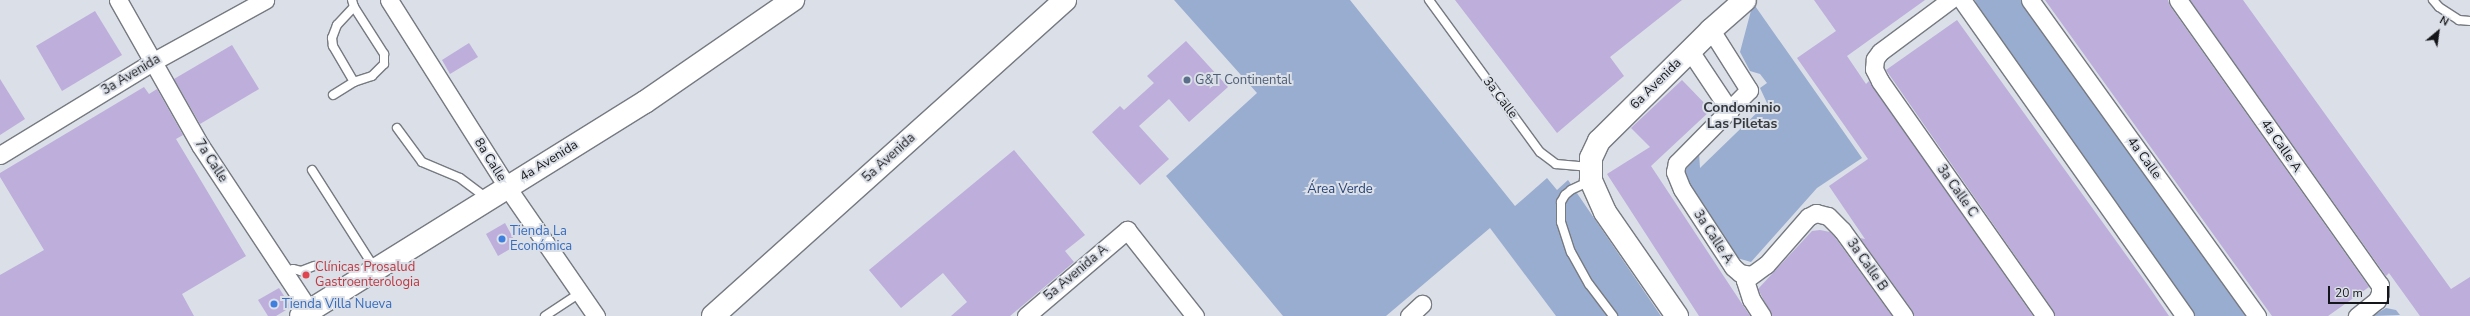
<!DOCTYPE html>
<html>
<head>
<meta charset="utf-8">
<style>
	body { margin:0 }
	#map { position:relative; width:2470px; height:316px; overflow:hidden; background:#dbdfe7; font-family:"Nunito Sans",sans-serif }
	div>[style] { position:absolute }
	.green>* { inset:0; background:#99add0 }
	.building>* { inset:0; background:#bdaedb }
	.roads { filter:drop-shadow(1px 0 #767a81) drop-shadow(-1px 0 #767a81) drop-shadow(0 1px #767a81) drop-shadow(0 -1px #767a81) }
	.service>* { height:8px; margin:-4px; padding:0 4px; transform-origin:4px; border-radius:4px; background:#fff }
	.minor>* { height:17px; margin:-8.5px; padding:0 8.5px; transform-origin:8.5px; border-radius:8.5px; background:#fff }
	.secondary>* { height:22px; margin:-11px; padding:0 11px; transform-origin:11px; border-radius:11px; background:#fff }
	.primary>* { height:22px; margin:-11px; padding:0 11px; transform-origin:11px; border-radius:11px; background:#fff }
	.dots>* { width:11px; height:11px; translate:-50% -50%; box-sizing:border-box; border:2px solid #dbdfe7; border-radius:50% }
	span { translate:-50% -50%; white-space:nowrap; text-align:center; line-height:1.15; -webkit-text-stroke:4px #dbdfe7; paint-order:stroke }
	.street-label { font-size:13px; color:#151619 }
	.service-label { font-size:13px; color:#4e5e75 }
	.left { translate:0 -50%; text-align:left }
	.park-label { font-size:13px; color:#274377 }
	.shop-label { font-size:13px; color:#366cbe }
	.health-label { font-size:13px; color:#be3a42 }
	.neighbourhood-label { font-size:14px; color:#373a40; font-weight:700 }
	.north { position:absolute; left:2418px; top:12px; width:40px; height:40px; -webkit-text-stroke:3px #dbdfe7; paint-order:stroke; rotate:29deg; font-size:11px; font-weight:700; line-height:16px; text-align:center; color:#151619 }
	.north::after { content:''; display:block; margin:auto; width:14px; height:18px; background:#151619; clip-path:polygon(50% 0,100% 100%,50% 72%,0 100%) }
	.scale { position:absolute; left:2328px; top:286px; width:61px; height:18px; box-sizing:border-box; border:2px solid #151619; border-top:0; padding-left:5px; font-size:12px; line-height:14px; white-space:nowrap; color:#151619; -webkit-text-stroke:3px #dbdfe7; paint-order:stroke }
</style>
</head>
<body>
<div id="map">
	<div class="green">
		<i style="clip-path:polygon(1174px 0,1350px 0,1515px 206px,1547px 178px,1557px 190px,1568px 180px,1661px 316px,1556px 316px,1490px 228px,1386px 316px,1283px 316px,1166px 176px,1257px 93px)"></i>
		<i style="clip-path:polygon(1975px 0,2023px 0,2248px 316px,2194px 316px,1977px 8px)"></i>
		<i style="clip-path:polygon(1753px 3px,1862px 158px,1817px 188px,1751px 262px,1737px 258px,1684px 175px,1686px 169px,1699px 153px,1700px 168px,1767px 103px,1760px 88px,1767px 83px,1760px 74px,1750px 71px,1740px 52px)"></i>
		<i style="clip-path:polygon(2386px 308px,2396px 310px,2400px 315px,2372px 316px)"></i>
	</div>
	<div class="building">
		<i style="clip-path:polygon(1455px 0,1682px 0,1610px 57px,1624px 76px,1557px 133px)"></i>
		<i style="clip-path:polygon(1814px 0,1925px 0,1847px 56px,1866px 84px,1869px 81px,2033px 316px,1914px 316px,1912px 310px,1860px 238px,1865px 239px,1829px 186px,1868px 159px,1797px 58px,1836px 31px)"></i>
		<i style="clip-path:polygon(2045px 0,2168px 0,2170px 6px,2369px 287px,2328px 316px,2272px 316px)"></i>
		<i style="clip-path:polygon(2190px 0,2243px 0,2451px 289px,2470px 277px,2470px 316px,2420px 316px,2389px 273px,2386px 276px)"></i>
		<i style="clip-path:polygon(95px 11px,122px 55px,62px 91px,36px 46px)"></i>
		<i style="clip-path:polygon(1957px 20px,2147px 284px,2169px 316px,2055px 316px,2053px 310px,1886px 70px)"></i>
		<i style="clip-path:polygon(1186px 41px,1228px 87px,1189px 122px,1169px 99px,1139px 126px,1169px 159px,1140px 185px,1092px 132px,1120px 106px,1124px 110px,1154px 83px,1147px 76px)"></i>
		<i style="clip-path:polygon(469px 43px,478px 57px,450px 74px,442px 60px)"></i>
		<i style="clip-path:polygon(232px 45px,259px 89px,200px 124px,174px 79px)"></i>
		<i style="clip-path:polygon(0 79px,25px 119px,0 135px)"></i>
		<i style="clip-path:polygon(1682px 80px,1711px 110px,1651px 166px,1750px 316px,1699px 316px,1607px 174px,1650px 147px,1631px 128px)"></i>
		<i style="clip-path:polygon(144px 87px,149px 94px,157px 89px,183px 135px,176px 139px,246px 256px,182px 294px,194px 316px,0 316px,0 275px,44px 250px,0 177px,0 173px)"></i>
		<i style="clip-path:polygon(1014px 150px,1085px 235px,1065px 251px,1074px 262px,1010px 316px,951px 316px,967px 302px,943px 273px,901px 308px,869px 270px)"></i>
		<i style="clip-path:polygon(505px 223px,517px 245px,498px 256px,486px 234px)"></i>
		<i style="clip-path:polygon(1820px 230px,1830px 232px,1834px 236px,1892px 316px,1772px 316px,1758px 289px,1812px 231px)"></i>
		<i style="clip-path:polygon(279px 288px,291px 307px,276px 316px,268px 316px,258px 300px)"></i>
	</div>
	<div class="roads">
		<div class="service">
			<i style="left:352px;top:0;width:7px;rotate:74deg"></i>
			<i style="left:354px;top:7px;width:56px;rotate:57.4deg"></i>
			<i style="left:384px;top:54px;width:10px;rotate:90deg"></i>
			<i style="left:384px;top:64px;width:17px;rotate:135deg"></i>
			<i style="left:372px;top:76px;width:19px;rotate:162deg"></i>
			<i style="left:354px;top:82px;width:42px;rotate:-120.3deg"></i>
			<i style="left:333px;top:46px;width:8px;rotate:-97deg"></i>
			<i style="left:332px;top:38px;width:14px;rotate:-69deg"></i>
			<i style="left:337px;top:25px;width:25px;rotate:-47deg"></i>
			<i style="left:1429px;top:0;width:188px;rotate:53.9deg"></i>
			<i style="left:1540px;top:152px;width:20px;rotate:37deg"></i>
			<i style="left:1556px;top:164px;width:34px;rotate:5deg"></i>
			<i style="left:2433px;top:0;width:9px;rotate:49deg"></i>
			<i style="left:2439px;top:7px;width:24px;rotate:33deg"></i>
			<i style="left:2459px;top:20px;width:11px;rotate:5deg"></i>
			<i style="left:333px;top:95px;width:25px;rotate:-32deg"></i>
			<i style="left:397px;top:128px;width:42px;rotate:53.7deg"></i>
			<i style="left:422px;top:162px;width:41px;rotate:22.8deg"></i>
			<i style="left:460px;top:178px;width:35px;rotate:37deg"></i>
			<i style="left:312px;top:170px;width:117px;rotate:57.5deg"></i>
			<i style="left:1590px;top:181px;width:21px;rotate:155deg"></i>
			<i style="left:1571px;top:190px;width:8px;rotate:140deg"></i>
			<i style="left:1565px;top:195px;width:8px;rotate:120deg"></i>
			<i style="left:1561px;top:202px;width:20px;rotate:90deg"></i>
			<i style="left:1561px;top:222px;width:32px;rotate:72deg"></i>
			<i style="left:1571px;top:252px;width:37px;rotate:61deg"></i>
			<i style="left:1589px;top:284px;width:40px;rotate:53deg"></i>
			<i style="left:284px;top:272px;width:9px;rotate:-18deg"></i>
			<i style="left:293px;top:269px;width:8px;rotate:14deg"></i>
			<i style="left:301px;top:271px;width:14px;rotate:-21deg"></i>
			<i style="left:545px;top:316px;width:42px;rotate:-33.3deg"></i>
		</div>
		<div class="minor">
			<i style="left:118px;top:0;width:167px;rotate:60.5deg"></i>
			<i style="left:200px;top:145px;width:199px;rotate:56.5deg"></i>
			<i style="left:389px;top:0;width:221px;rotate:57.7deg"></i>
			<i style="left:507px;top:187px;width:157px;rotate:55.4deg"></i>
			<i style="left:1950px;top:0;width:87px;rotate:143.4deg"></i>
			<i style="left:1880px;top:52px;width:9px;rotate:126deg"></i>
			<i style="left:1875px;top:59px;width:10px;rotate:96deg"></i>
			<i style="left:1874px;top:69px;width:13px;rotate:63deg"></i>
			<i style="left:1880px;top:81px;width:287px;rotate:54.9deg"></i>
			<i style="left:1962px;top:0;width:387px;rotate:54.8deg"></i>
			<i style="left:2030px;top:0;width:389px;rotate:54.3deg"></i>
			<i style="left:2178px;top:0;width:349px;rotate:54.7deg"></i>
			<i style="left:2380px;top:285px;width:8px;rotate:90deg"></i>
			<i style="left:2380px;top:293px;width:8px;rotate:113deg"></i>
			<i style="left:2377px;top:300px;width:26px;rotate:141deg"></i>
			<i style="left:1711px;top:30px;width:71px;rotate:57.7deg"></i>
			<i style="left:1749px;top:90px;width:103px;rotate:134.6deg"></i>
			<i style="left:1677px;top:163px;width:9px;rotate:103deg"></i>
			<i style="left:1675px;top:172px;width:18px;rotate:68deg"></i>
			<i style="left:1682px;top:189px;width:93px;rotate:56.8deg"></i>
			<i style="left:1733px;top:267px;width:9px;rotate:41deg"></i>
			<i style="left:1740px;top:273px;width:11px;rotate:10deg"></i>
			<i style="left:1690px;top:51px;width:72px;rotate:56.3deg"></i>
			<i style="left:0;top:155px;width:180px;rotate:-31.4deg"></i>
			<i style="left:154px;top:61px;width:127px;rotate:-28.8deg"></i>
			<i style="left:1026px;top:316px;width:133px;rotate:-40.4deg"></i>
			<i style="left:1127px;top:230px;width:110px;rotate:51.7deg"></i>
			<i style="left:1409px;top:316px;width:18px;rotate:-43deg"></i>
			<i style="left:1762px;top:316px;width:20px;rotate:-123deg"></i>
			<i style="left:1751px;top:299px;width:20px;rotate:-108deg"></i>
			<i style="left:1745px;top:280px;width:26px;rotate:-36deg"></i>
			<i style="left:1766px;top:265px;width:64px;rotate:-48.8deg"></i>
			<i style="left:1808px;top:217px;width:9px;rotate:-27deg"></i>
			<i style="left:1816px;top:213px;width:12px;rotate:14deg"></i>
			<i style="left:1828px;top:216px;width:20px;rotate:45deg"></i>
			<i style="left:1842px;top:230px;width:106px;rotate:54.2deg"></i>
		</div>
		<div class="secondary">
			<i style="left:1677px;top:316px;width:126px;rotate:-124.7deg"></i>
			<i style="left:1605px;top:212px;width:35px;rotate:-114deg"></i>
			<i style="left:1591px;top:180px;width:22px;rotate:-90deg"></i>
			<i style="left:1591px;top:158px;width:19px;rotate:-65deg"></i>
			<i style="left:1599px;top:141px;width:158px;rotate:-44.7deg"></i>
			<i style="left:1711px;top:30px;width:45px;rotate:-41.4deg"></i>
		</div>
		<div class="primary">
			<i style="left:301px;top:316px;width:405px;rotate:-31.9deg"></i>
			<i style="left:645px;top:102px;width:180px;rotate:-34.6deg"></i>
			<i style="left:713px;top:316px;width:473px;rotate:-41.9deg"></i>
		</div>
	</div>
	<div class="dots">
		<i style="left:1187px;top:80px;background:#5c6f8a"></i>
		<i style="left:502px;top:239px;background:#3f7fe0"></i>
		<i style="left:306px;top:275px;background:#e0444e"></i>
		<i style="left:274px;top:304px;background:#3f7fe0"></i>
	</div>
	<div class="street-label">
		<span style="left:131px;top:75px;rotate:-31deg">3a Avenida</span>
		<span style="left:1656px;top:84px;rotate:-45deg">6a Avenida</span>
		<span style="left:1500px;top:98px;rotate:53deg">3a Calle</span>
		<span style="left:2281px;top:146px;rotate:55deg">4a Calle A</span>
		<span style="left:889px;top:158px;rotate:-42deg">5a Avenida</span>
		<span style="left:2144px;top:158px;rotate:54deg">4a Calle</span>
		<span style="left:490px;top:160px;rotate:58deg">8a Calle</span>
		<span style="left:211px;top:161px;rotate:57deg">7a Calle</span>
		<span style="left:549px;top:161px;rotate:-32deg">4a Avenida</span>
		<span style="left:1957px;top:191px;rotate:55deg">3a Calle C</span>
		<span style="left:1713px;top:237px;rotate:57deg">3a Calle A</span>
		<span style="left:1867px;top:265px;rotate:55deg">3a Calle B</span>
		<span style="left:1076px;top:273px;rotate:-40deg">5a Avenida A</span>
	</div>
	<div class="service-label">
		<span class="left" style="left:1195px;top:80px">G&amp;T Continental</span>
	</div>
	<div class="park-label">
		<span style="left:1340px;top:189px">Área Verde</span>
	</div>
	<div class="shop-label">
		<span class="left" style="left:510px;top:239px">Tienda La<br>Económica</span>
		<span class="left" style="left:282px;top:304px">Tienda Villa Nueva</span>
	</div>
	<div class="health-label">
		<span class="left" style="left:315px;top:275px">Clínicas Prosalud<br>Gastroenterologia</span>
	</div>
	<div class="neighbourhood-label">
		<span style="left:1742px;top:116px">Condominio<br>Las Piletas</span>
	</div>
	<div class="north">N</div>
	<div class="scale">20 m</div>
</div>
</body>
</html>
